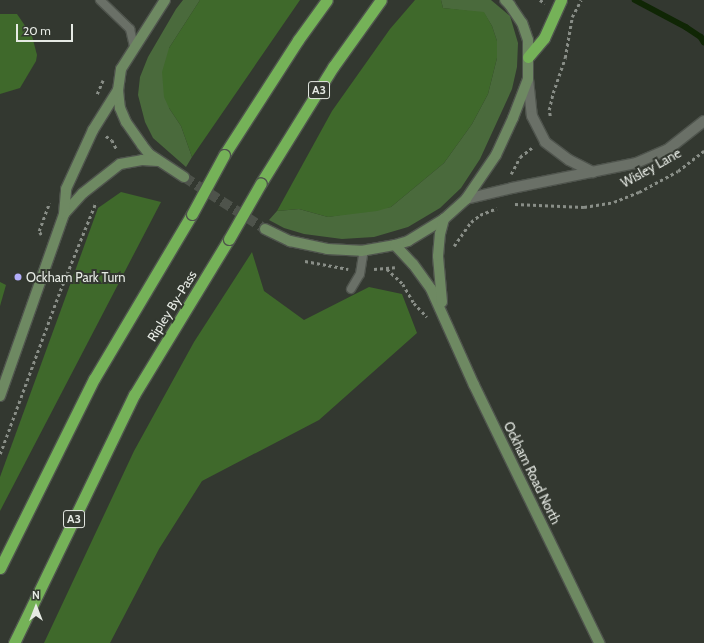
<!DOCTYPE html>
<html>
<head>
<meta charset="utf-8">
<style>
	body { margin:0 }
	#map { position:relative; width:704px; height:643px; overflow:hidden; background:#333830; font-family:Cabin,sans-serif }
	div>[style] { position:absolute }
	.green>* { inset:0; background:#4a6a3c }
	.forest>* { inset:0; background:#3f692b }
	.stream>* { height:5.5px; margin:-2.75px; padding:0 2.75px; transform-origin:2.75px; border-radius:2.75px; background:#102605 }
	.secondary-tunnel>* { height:10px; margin-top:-5px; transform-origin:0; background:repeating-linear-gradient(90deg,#4e534b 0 10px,transparent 0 15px) }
	.path>* { height:2.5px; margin-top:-1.25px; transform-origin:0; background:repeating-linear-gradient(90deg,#898e87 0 3px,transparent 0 6px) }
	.roads { filter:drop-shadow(1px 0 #4f544d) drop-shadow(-1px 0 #4f544d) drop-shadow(0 1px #4f544d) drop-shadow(0 -1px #4f544d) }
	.service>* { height:8px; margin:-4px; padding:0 4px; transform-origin:4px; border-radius:4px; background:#6a7067 }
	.minor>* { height:10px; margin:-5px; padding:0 5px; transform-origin:5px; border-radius:5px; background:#6a7067 }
	.secondary>* { height:10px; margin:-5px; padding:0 5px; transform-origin:5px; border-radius:5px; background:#6e8962 }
	.trunk>* { height:11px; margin:-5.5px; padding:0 5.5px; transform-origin:5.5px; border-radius:5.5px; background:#75b258 }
	.bridges { filter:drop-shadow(1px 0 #4f544d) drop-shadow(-1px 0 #4f544d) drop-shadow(0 1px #4f544d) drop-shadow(0 -1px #4f544d) }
	.trunk-bridge>* { height:11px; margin:-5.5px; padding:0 5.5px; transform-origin:5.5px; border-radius:5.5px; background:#75b258 }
	.dots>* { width:11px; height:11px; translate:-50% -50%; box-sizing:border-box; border:2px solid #333830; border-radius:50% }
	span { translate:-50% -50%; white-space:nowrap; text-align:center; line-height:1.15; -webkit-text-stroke:4px #333830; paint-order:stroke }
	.shield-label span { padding:1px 3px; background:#333830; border:1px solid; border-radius:3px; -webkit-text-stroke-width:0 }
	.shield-label { font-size:12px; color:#e6eae4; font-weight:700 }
	.street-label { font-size:13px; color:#e6eae4 }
	.poi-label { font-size:13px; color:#e6eae4 }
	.left { translate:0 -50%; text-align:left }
	.north { position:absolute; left:16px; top:587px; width:40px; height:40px; -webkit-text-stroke:3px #333830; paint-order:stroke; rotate:0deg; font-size:11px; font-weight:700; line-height:16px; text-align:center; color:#e6eae4 }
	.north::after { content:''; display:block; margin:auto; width:14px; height:18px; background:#e6eae4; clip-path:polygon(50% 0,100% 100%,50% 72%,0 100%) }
	.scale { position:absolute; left:16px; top:24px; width:57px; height:18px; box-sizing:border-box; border:2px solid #e6eae4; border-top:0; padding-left:5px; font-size:12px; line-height:14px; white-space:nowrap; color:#e6eae4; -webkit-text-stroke:3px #333830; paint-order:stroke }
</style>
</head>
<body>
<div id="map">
	<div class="green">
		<i style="clip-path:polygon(183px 0,200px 0,169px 48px,169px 108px,181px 126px,192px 157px,186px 167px,153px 138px,145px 122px,138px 95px,140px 77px,148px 57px,176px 9px)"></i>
		<i style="clip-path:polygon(441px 0,491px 0,510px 16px,518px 43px,517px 67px,512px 89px,480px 159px,461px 188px,440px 208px,408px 227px,374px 237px,342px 239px,304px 234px,284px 228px,269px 220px,277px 211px,299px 209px,328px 217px,391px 207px,444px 163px,472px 124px,488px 94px,497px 58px,497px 41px,492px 26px,484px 13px,443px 8px)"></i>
	</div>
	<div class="forest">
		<i style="clip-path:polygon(200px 0,300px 0,192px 157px,181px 126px,169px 108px,164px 97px,162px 72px,169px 48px)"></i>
		<i style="clip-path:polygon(415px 0,441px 0,443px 8px,484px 12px,492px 26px,497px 41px,497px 58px,488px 94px,472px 124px,444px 163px,391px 207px,377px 211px,328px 217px,299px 209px,277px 211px,332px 111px,390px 29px)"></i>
		<i style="clip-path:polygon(0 14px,17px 14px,32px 36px,37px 55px,36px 61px,20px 88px,0 94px)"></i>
		<i style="clip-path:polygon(121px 192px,161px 202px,0 511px,0 477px,98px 208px)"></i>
		<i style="clip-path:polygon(252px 252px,264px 291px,304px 320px,369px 287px,402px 294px,417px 333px,319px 420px,202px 481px,159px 549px,110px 643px,44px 643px,134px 451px,194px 342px)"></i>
		<i style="clip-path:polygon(0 282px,6px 285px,0 306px)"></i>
	</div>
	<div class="stream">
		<i style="left:635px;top:0;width:58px;rotate:27.9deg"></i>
		<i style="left:686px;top:27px;width:18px;rotate:34deg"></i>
		<i style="left:701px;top:37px;width:6px;rotate:59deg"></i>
	</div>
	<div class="secondary-tunnel">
		<i style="left:184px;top:177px;width:96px;rotate:32.7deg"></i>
	</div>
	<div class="path">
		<i style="left:540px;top:0;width:6px;rotate:31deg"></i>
		<i style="left:97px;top:94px;width:15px;rotate:-67deg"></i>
		<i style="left:550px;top:116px;width:6px;rotate:-99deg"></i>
		<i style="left:549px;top:110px;width:17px;rotate:-77deg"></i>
		<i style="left:553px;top:93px;width:37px;rotate:-71deg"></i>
		<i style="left:565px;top:58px;width:42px;rotate:-80.3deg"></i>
		<i style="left:572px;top:17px;width:19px;rotate:-62deg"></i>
		<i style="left:106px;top:136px;width:7px;rotate:34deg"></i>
		<i style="left:112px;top:140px;width:11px;rotate:63deg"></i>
		<i style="left:511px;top:174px;width:19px;rotate:-62deg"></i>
		<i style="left:520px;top:157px;width:16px;rotate:-38deg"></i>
		<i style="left:515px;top:204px;width:69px;rotate:2.5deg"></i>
		<i style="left:584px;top:207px;width:30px;rotate:-9deg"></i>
		<i style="left:614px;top:202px;width:27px;rotate:-22deg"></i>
		<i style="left:639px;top:192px;width:44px;rotate:-28.3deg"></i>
		<i style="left:678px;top:171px;width:33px;rotate:-38deg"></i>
		<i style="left:41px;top:235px;width:4px;rotate:-117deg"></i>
		<i style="left:39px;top:231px;width:30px;rotate:-70deg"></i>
		<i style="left:454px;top:246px;width:29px;rotate:-55deg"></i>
		<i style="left:471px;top:222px;width:11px;rotate:-38deg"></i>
		<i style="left:480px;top:215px;width:18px;rotate:-22deg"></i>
		<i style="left:305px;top:261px;width:44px;rotate:10.5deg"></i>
		<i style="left:374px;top:269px;width:21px;rotate:-5deg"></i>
		<i style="left:387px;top:269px;width:22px;rotate:43deg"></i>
		<i style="left:403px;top:284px;width:22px;rotate:60deg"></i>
		<i style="left:414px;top:303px;width:19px;rotate:47deg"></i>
		<i style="left:0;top:454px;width:174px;rotate:-69.8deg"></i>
		<i style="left:60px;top:291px;width:96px;rotate:-68deg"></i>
	</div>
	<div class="roads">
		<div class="service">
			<i style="left:100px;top:0;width:42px;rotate:44deg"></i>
			<i style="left:130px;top:29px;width:17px;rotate:77deg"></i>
			<i style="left:351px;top:289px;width:17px;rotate:-59deg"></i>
			<i style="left:360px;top:274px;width:24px;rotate:-81deg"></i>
		</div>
		<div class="minor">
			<i style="left:528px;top:79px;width:37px;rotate:84deg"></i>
			<i style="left:532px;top:116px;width:29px;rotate:63deg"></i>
			<i style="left:545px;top:142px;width:30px;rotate:37deg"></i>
			<i style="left:569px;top:160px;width:27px;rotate:27deg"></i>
			<i style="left:466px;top:199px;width:47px;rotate:-13.4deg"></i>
			<i style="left:512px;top:188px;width:126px;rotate:-11.4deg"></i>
			<i style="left:636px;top:163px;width:34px;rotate:-23deg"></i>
			<i style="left:667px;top:150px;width:47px;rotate:-38.1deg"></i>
		</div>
		<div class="secondary">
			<i style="left:165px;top:0;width:82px;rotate:122.5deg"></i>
			<i style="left:121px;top:69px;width:21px;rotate:98deg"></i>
			<i style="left:118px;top:90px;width:18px;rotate:84deg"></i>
			<i style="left:120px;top:108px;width:15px;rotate:67deg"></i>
			<i style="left:126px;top:122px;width:28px;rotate:55deg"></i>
			<i style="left:142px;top:145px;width:11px;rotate:52deg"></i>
			<i style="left:149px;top:154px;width:42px;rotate:33.3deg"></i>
			<i style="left:64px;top:214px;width:28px;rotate:-48deg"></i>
			<i style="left:83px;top:193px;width:47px;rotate:-38.1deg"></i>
			<i style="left:120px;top:164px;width:22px;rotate:-10deg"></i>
			<i style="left:142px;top:160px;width:16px;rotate:4deg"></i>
			<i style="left:265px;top:229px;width:28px;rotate:26deg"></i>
			<i style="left:290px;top:241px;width:38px;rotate:12deg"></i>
			<i style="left:327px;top:249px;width:34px;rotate:3deg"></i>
			<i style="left:361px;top:251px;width:35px;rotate:-10deg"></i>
			<i style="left:395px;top:245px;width:14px;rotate:-17deg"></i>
			<i style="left:408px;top:241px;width:42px;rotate:-31.4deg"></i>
			<i style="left:444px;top:219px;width:30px;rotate:-42deg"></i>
			<i style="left:466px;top:199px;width:53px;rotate:-55.7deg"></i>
			<i style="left:496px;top:155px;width:41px;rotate:-65.3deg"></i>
			<i style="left:513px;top:118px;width:42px;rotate:-69deg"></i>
			<i style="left:528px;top:79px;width:39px;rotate:-90deg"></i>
			<i style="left:528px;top:40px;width:18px;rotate:-109deg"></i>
			<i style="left:522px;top:23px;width:22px;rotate:-124deg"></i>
			<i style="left:510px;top:5px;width:7px;rotate:-135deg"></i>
			<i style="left:395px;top:245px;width:26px;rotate:47deg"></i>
			<i style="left:413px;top:264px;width:31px;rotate:54deg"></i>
			<i style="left:431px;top:289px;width:105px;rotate:65.9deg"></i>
			<i style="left:474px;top:385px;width:287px;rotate:64.1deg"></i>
			<i style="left:442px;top:302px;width:46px;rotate:-95deg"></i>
			<i style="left:438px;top:256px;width:22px;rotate:-85deg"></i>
			<i style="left:440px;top:234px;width:16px;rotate:-75deg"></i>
			<i style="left:0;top:396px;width:193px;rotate:-70.6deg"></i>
			<i style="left:64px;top:214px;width:25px;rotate:-85deg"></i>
			<i style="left:66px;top:189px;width:65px;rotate:-65.4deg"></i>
			<i style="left:93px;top:130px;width:47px;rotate:-58deg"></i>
		</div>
		<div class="trunk">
			<i style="left:528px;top:57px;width:25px;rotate:-50deg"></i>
			<i style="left:544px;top:38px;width:42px;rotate:-65.9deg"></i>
			<i style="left:224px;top:155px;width:137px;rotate:-57.2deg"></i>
			<i style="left:298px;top:40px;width:49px;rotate:-54.1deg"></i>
			<i style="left:261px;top:183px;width:137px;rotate:-58.2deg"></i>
			<i style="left:333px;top:67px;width:82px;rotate:-54.4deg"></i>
			<i style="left:0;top:568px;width:211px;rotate:-63.6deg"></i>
			<i style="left:94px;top:379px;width:192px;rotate:-59.3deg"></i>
			<i style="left:14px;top:643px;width:276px;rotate:-64.2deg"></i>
			<i style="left:134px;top:395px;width:183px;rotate:-58.7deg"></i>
		</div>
	</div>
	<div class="bridges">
		<div class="trunk-bridge">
			<i style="left:192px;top:214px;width:67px;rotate:-61.5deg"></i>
			<i style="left:229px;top:239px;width:64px;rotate:-60.3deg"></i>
		</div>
	</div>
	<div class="dots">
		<i style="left:18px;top:277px;background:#b2adf9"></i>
	</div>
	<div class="shield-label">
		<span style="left:319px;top:90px">A3</span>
		<span style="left:74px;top:519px">A3</span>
	</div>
	<div class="street-label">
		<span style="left:651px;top:168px;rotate:-29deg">Wisley Lane</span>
		<span style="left:172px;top:306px;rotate:-58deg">Ripley By-Pass</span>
		<span style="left:532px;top:473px;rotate:64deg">Ockham Road North</span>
	</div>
	<div class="poi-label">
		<span class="left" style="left:26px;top:277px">Ockham Park Turn</span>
	</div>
	<div class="north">N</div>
	<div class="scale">20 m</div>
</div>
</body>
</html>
